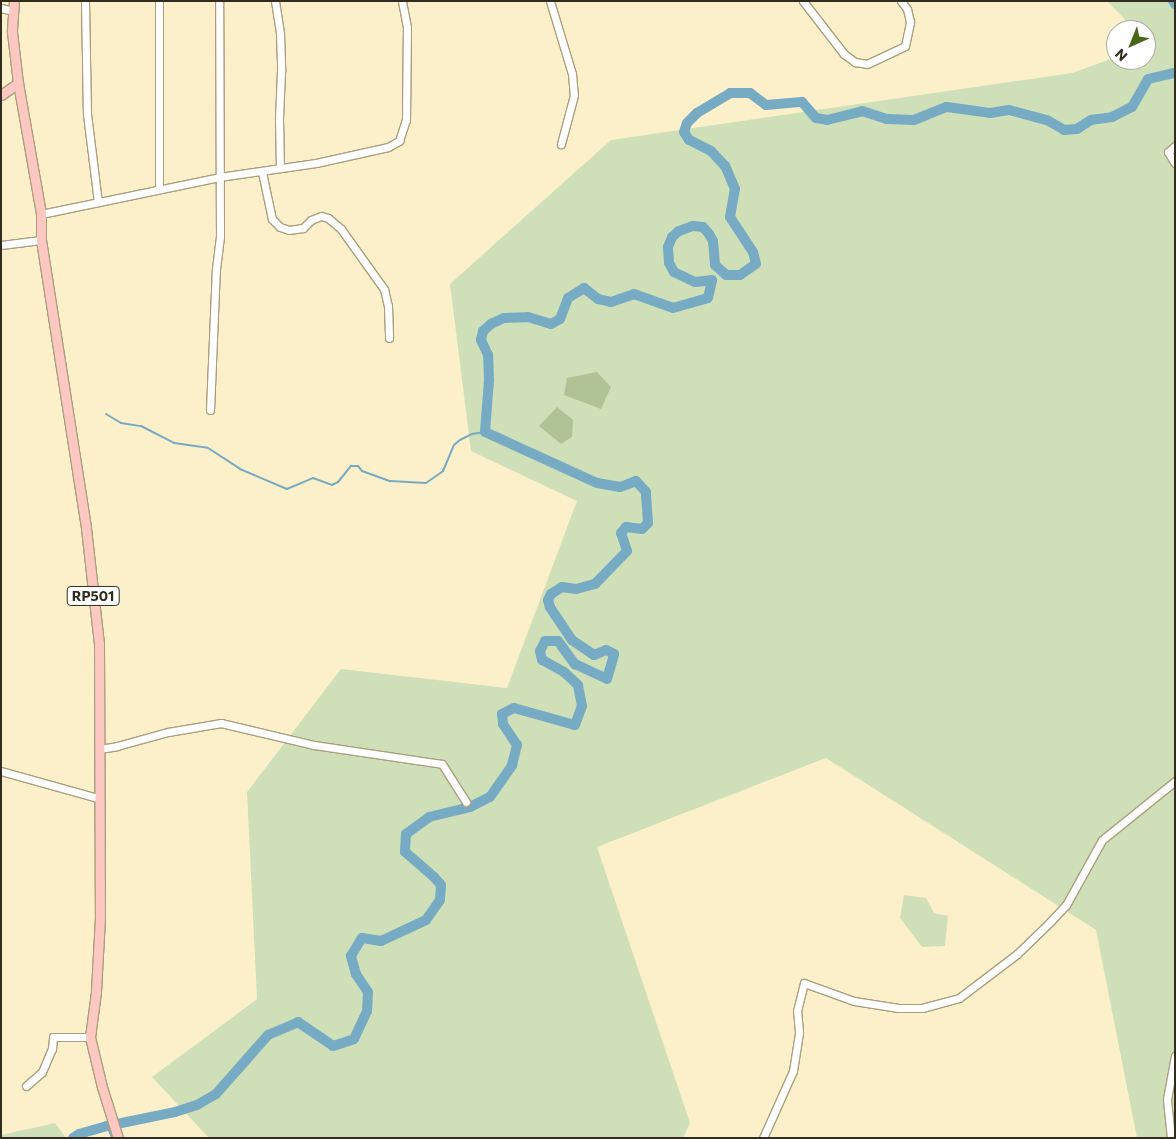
<!DOCTYPE html>
<html>
<head>
<meta charset="utf-8">
<style>
	body { margin:0 }
	#map { position:relative; width:1176px; height:1139px; overflow:hidden; background:#fcf0cb; font-family:Commissioner,sans-serif }
	div>[style] { position:absolute }
	.green>* { inset:0; background:#cfe0b8 }
	.forest>* { inset:0; background:#b0c395 }
	.stream>* { height:2px; margin:-1px; padding:0 1px; transform-origin:1px; border-radius:1px; background:#77abc4 }
	.river>* { height:10px; margin:-5px; padding:0 5px; transform-origin:5px; border-radius:5px; background:#77abc4 }
	.roads { filter:drop-shadow(1px 0 #aa9f7d) drop-shadow(-1px 0 #aa9f7d) drop-shadow(0 1px #aa9f7d) drop-shadow(0 -1px #aa9f7d) }
	.minor>* { height:7px; margin:-3.5px; padding:0 3.5px; transform-origin:3.5px; border-radius:3.5px; background:#fff }
	.major>* { height:9px; margin:-4.5px; padding:0 4.5px; transform-origin:4.5px; border-radius:4.5px; background:#fec8c2 }
	span { translate:-50% -50%; white-space:nowrap; text-align:center; line-height:1.15; -webkit-text-stroke:5px #fff; paint-order:stroke }
	.shield-label span { padding:1px 4px; background:#fff; border:1px solid; border-radius:4px; -webkit-text-stroke-width:0 }
	.shield-label { font-size:14px; color:#302c1e; font-weight:700 }
	.frame { position:absolute; inset:0; border:2px solid #302c1e; pointer-events:none }
	.north { position:absolute; left:1106px; top:20px; width:50px; height:50px; box-sizing:border-box; background:#fff; border:1px solid #acaba5; border-radius:50%; rotate:224deg; font-size:14px; font-weight:700; line-height:20px; text-align:center; color:#302c1e }
	.north::after { content:''; display:block; margin:auto; width:18px; height:22px; background:#4a6618; clip-path:polygon(50% 0,100% 100%,50% 72%,0 100%) }
</style>
</head>
<body>
<div id="map">
	<div class="green">
		<i style="clip-path:polygon(1107px 1px,1175px 1px,1175px 1138px,1137px 1138px,1096px 930px,826px 758px,597px 847px,690px 1123px,683px 1138px,209px 1138px,152px 1077px,257px 999px,247px 792px,341px 669px,507px 688px,577px 501px,471px 451px,450px 284px,611px 140px,1072px 73px,1116px 57px,1116px 60px,1146px 60px,1146px 46px,1149px 44px,1146px 41px,1146px 30px,1135px 30px)"></i>
		<i style="clip-path:polygon(904px 895px,926px 898px,934px 913px,948px 916px,945px 946px,922px 947px,900px 918px)"></i>
		<i style="clip-path:polygon(55px 1123px,66px 1138px,1px 1138px,1px 1135px)"></i>
	</div>
	<div class="forest">
		<i style="clip-path:polygon(597px 372px,611px 387px,601px 409px,564px 395px,567px 378px)"></i>
		<i style="clip-path:polygon(557px 407px,573px 420px,572px 437px,561px 444px,539px 426px)"></i>
	</div>
	<div class="stream">
		<i style="left:106px;top:414px;width:17px;rotate:31deg"></i>
		<i style="left:121px;top:423px;width:20px;rotate:9deg"></i>
		<i style="left:141px;top:426px;width:37px;rotate:27deg"></i>
		<i style="left:174px;top:443px;width:34px;rotate:8deg"></i>
		<i style="left:208px;top:448px;width:38px;rotate:33deg"></i>
		<i style="left:240px;top:469px;width:51px;rotate:23.1deg"></i>
		<i style="left:287px;top:489px;width:28px;rotate:-23deg"></i>
		<i style="left:313px;top:478px;width:20px;rotate:20deg"></i>
		<i style="left:332px;top:485px;width:7px;rotate:-27deg"></i>
		<i style="left:338px;top:482px;width:21px;rotate:-51deg"></i>
		<i style="left:351px;top:466px;width:7px"></i>
		<i style="left:358px;top:466px;width:6px;rotate:51deg"></i>
		<i style="left:362px;top:471px;width:30px;rotate:20deg"></i>
		<i style="left:390px;top:481px;width:36px;rotate:3deg"></i>
		<i style="left:426px;top:483px;width:21px;rotate:-35deg"></i>
		<i style="left:443px;top:471px;width:28px;rotate:-67deg"></i>
		<i style="left:454px;top:445px;width:8px;rotate:-40deg"></i>
		<i style="left:460px;top:440px;width:13px;rotate:-27deg"></i>
		<i style="left:472px;top:434px;width:13px;rotate:-9deg"></i>
		<i style="left:107px;top:1126px;width:13px;rotate:67deg"></i>
	</div>
	<div class="river">
		<i style="left:1173px;top:1px;width:4px;rotate:56deg"></i>
		<i style="left:73px;top:1138px;width:7px;rotate:-34deg"></i>
		<i style="left:79px;top:1134px;width:29px;rotate:-16deg"></i>
		<i style="left:107px;top:1126px;width:69px;rotate:-11.6deg"></i>
		<i style="left:175px;top:1112px;width:23px;rotate:-18deg"></i>
		<i style="left:197px;top:1105px;width:22px;rotate:-30deg"></i>
		<i style="left:216px;top:1094px;width:79px;rotate:-48.6deg"></i>
		<i style="left:268px;top:1035px;width:33px;rotate:-23deg"></i>
		<i style="left:298px;top:1022px;width:42px;rotate:34.4deg"></i>
		<i style="left:333px;top:1046px;width:22px;rotate:-18deg"></i>
		<i style="left:354px;top:1039px;width:31px;rotate:-65deg"></i>
		<i style="left:367px;top:1011px;width:19px;rotate:-87deg"></i>
		<i style="left:368px;top:992px;width:22px;rotate:-124deg"></i>
		<i style="left:356px;top:974px;width:19px;rotate:-106deg"></i>
		<i style="left:351px;top:956px;width:21px;rotate:-59deg"></i>
		<i style="left:362px;top:938px;width:19px;rotate:9deg"></i>
		<i style="left:381px;top:941px;width:50px;rotate:-25deg"></i>
		<i style="left:426px;top:920px;width:24px;rotate:-55deg"></i>
		<i style="left:440px;top:900px;width:15px;rotate:-86deg"></i>
		<i style="left:441px;top:885px;width:11px;rotate:-131deg"></i>
		<i style="left:434px;top:877px;width:38px;rotate:-139deg"></i>
		<i style="left:405px;top:852px;width:18px;rotate:-87deg"></i>
		<i style="left:406px;top:834px;width:29px;rotate:-36deg"></i>
		<i style="left:429px;top:817px;width:42px;rotate:-13.7deg"></i>
		<i style="left:470px;top:807px;width:22px;rotate:-27deg"></i>
		<i style="left:490px;top:797px;width:39px;rotate:-55deg"></i>
		<i style="left:512px;top:765px;width:21px;rotate:-76deg"></i>
		<i style="left:517px;top:745px;width:25px;rotate:-124deg"></i>
		<i style="left:503px;top:724px;width:10px;rotate:-96deg"></i>
		<i style="left:502px;top:714px;width:13px;rotate:-27deg"></i>
		<i style="left:514px;top:708px;width:63px;rotate:15.6deg"></i>
		<i style="left:575px;top:725px;width:20px;rotate:-70deg"></i>
		<i style="left:582px;top:706px;width:21px;rotate:-101deg"></i>
		<i style="left:578px;top:685px;width:19px;rotate:-137deg"></i>
		<i style="left:564px;top:672px;width:25px;rotate:-151deg"></i>
		<i style="left:542px;top:660px;width:9px;rotate:-103deg"></i>
		<i style="left:540px;top:651px;width:11px;rotate:-63deg"></i>
		<i style="left:545px;top:641px;width:13px"></i>
		<i style="left:558px;top:641px;width:29px;rotate:54deg"></i>
		<i style="left:575px;top:664px;width:35px;rotate:25deg"></i>
		<i style="left:607px;top:679px;width:26px;rotate:-74deg"></i>
		<i style="left:614px;top:654px;width:9px;rotate:-153deg"></i>
		<i style="left:606px;top:650px;width:13px;rotate:157deg"></i>
		<i style="left:594px;top:655px;width:27px;rotate:-146deg"></i>
		<i style="left:572px;top:640px;width:40px;rotate:-124deg"></i>
		<i style="left:550px;top:607px;width:7px;rotate:-106deg"></i>
		<i style="left:548px;top:600px;width:7px;rotate:-63deg"></i>
		<i style="left:551px;top:594px;width:13px;rotate:-32deg"></i>
		<i style="left:562px;top:587px;width:14px;rotate:8deg"></i>
		<i style="left:576px;top:589px;width:20px;rotate:-15deg"></i>
		<i style="left:595px;top:584px;width:46px;rotate:-45.9deg"></i>
		<i style="left:627px;top:551px;width:19px;rotate:-108deg"></i>
		<i style="left:621px;top:533px;width:8px;rotate:-50deg"></i>
		<i style="left:626px;top:527px;width:16px;rotate:7deg"></i>
		<i style="left:642px;top:529px;width:8px;rotate:-45deg"></i>
		<i style="left:648px;top:523px;width:31px;rotate:-94deg"></i>
		<i style="left:646px;top:492px;width:15px;rotate:-132deg"></i>
		<i style="left:636px;top:481px;width:17px;rotate:159deg"></i>
		<i style="left:620px;top:487px;width:23px;rotate:-170deg"></i>
		<i style="left:597px;top:483px;width:123px;rotate:-155.5deg"></i>
		<i style="left:485px;top:432px;width:52px;rotate:-85.6deg"></i>
		<i style="left:489px;top:380px;width:25px;rotate:-92deg"></i>
		<i style="left:488px;top:355px;width:17px;rotate:-115deg"></i>
		<i style="left:481px;top:340px;width:9px;rotate:-77deg"></i>
		<i style="left:483px;top:331px;width:11px;rotate:-41deg"></i>
		<i style="left:491px;top:324px;width:14px;rotate:-25deg"></i>
		<i style="left:504px;top:318px;width:24px;rotate:-2deg"></i>
		<i style="left:528px;top:317px;width:24px;rotate:17deg"></i>
		<i style="left:551px;top:324px;width:10px;rotate:-29deg"></i>
		<i style="left:560px;top:319px;width:22px;rotate:-69deg"></i>
		<i style="left:568px;top:298px;width:19px;rotate:-32deg"></i>
		<i style="left:584px;top:288px;width:18px;rotate:38deg"></i>
		<i style="left:598px;top:299px;width:13px;rotate:13deg"></i>
		<i style="left:611px;top:302px;width:24px;rotate:-19deg"></i>
		<i style="left:634px;top:294px;width:41px;rotate:19.7deg"></i>
		<i style="left:673px;top:308px;width:36px;rotate:-16deg"></i>
		<i style="left:708px;top:298px;width:18px;rotate:-77deg"></i>
		<i style="left:712px;top:280px;width:17px;rotate:173deg"></i>
		<i style="left:695px;top:282px;width:23px;rotate:-155deg"></i>
		<i style="left:674px;top:272px;width:10px;rotate:-119deg"></i>
		<i style="left:669px;top:263px;width:16px;rotate:-94deg"></i>
		<i style="left:668px;top:247px;width:11px;rotate:-68deg"></i>
		<i style="left:672px;top:237px;width:9px;rotate:-41deg"></i>
		<i style="left:679px;top:231px;width:15px;rotate:-20deg"></i>
		<i style="left:693px;top:226px;width:10px;rotate:6deg"></i>
		<i style="left:703px;top:227px;width:9px;rotate:49deg"></i>
		<i style="left:709px;top:234px;width:8px;rotate:60deg"></i>
		<i style="left:713px;top:241px;width:24px;rotate:85deg"></i>
		<i style="left:715px;top:265px;width:15px;rotate:42deg"></i>
		<i style="left:726px;top:275px;width:14px"></i>
		<i style="left:740px;top:275px;width:19px;rotate:-35deg"></i>
		<i style="left:756px;top:264px;width:12px;rotate:-104deg"></i>
		<i style="left:753px;top:252px;width:42px;rotate:-123.3deg"></i>
		<i style="left:730px;top:217px;width:28px;rotate:-80deg"></i>
		<i style="left:735px;top:189px;width:25px;rotate:-113deg"></i>
		<i style="left:725px;top:166px;width:21px;rotate:-133deg"></i>
		<i style="left:711px;top:151px;width:25px;rotate:-153deg"></i>
		<i style="left:689px;top:140px;width:9px;rotate:-122deg"></i>
		<i style="left:684px;top:132px;width:9px;rotate:-72deg"></i>
		<i style="left:687px;top:123px;width:14px;rotate:-45deg"></i>
		<i style="left:697px;top:113px;width:39px;rotate:-31deg"></i>
		<i style="left:730px;top:93px;width:20px"></i>
		<i style="left:750px;top:93px;width:20px;rotate:37deg"></i>
		<i style="left:766px;top:105px;width:36px;rotate:-5deg"></i>
		<i style="left:802px;top:102px;width:21px;rotate:49deg"></i>
		<i style="left:816px;top:118px;width:11px;rotate:10deg"></i>
		<i style="left:827px;top:120px;width:36px;rotate:-14deg"></i>
		<i style="left:862px;top:111px;width:26px;rotate:18deg"></i>
		<i style="left:887px;top:119px;width:27px;rotate:2deg"></i>
		<i style="left:914px;top:120px;width:35px;rotate:-22deg"></i>
		<i style="left:947px;top:107px;width:43px;rotate:7.9deg"></i>
		<i style="left:990px;top:113px;width:19px;rotate:-9deg"></i>
		<i style="left:1009px;top:110px;width:39px;rotate:15deg"></i>
		<i style="left:1047px;top:120px;width:20px;rotate:30deg"></i>
		<i style="left:1064px;top:130px;width:13px;rotate:-4deg"></i>
		<i style="left:1077px;top:129px;width:17px;rotate:-33deg"></i>
		<i style="left:1091px;top:120px;width:21px;rotate:-8deg"></i>
		<i style="left:1112px;top:117px;width:22px;rotate:-27deg"></i>
		<i style="left:1132px;top:107px;width:32px;rotate:-60deg"></i>
		<i style="left:1148px;top:79px;width:28px;rotate:-13deg"></i>
	</div>
	<div class="roads">
		<div class="minor">
			<i style="left:85px;top:1px;width:113px;rotate:89deg"></i>
			<i style="left:87px;top:114px;width:89px;rotate:82.9deg"></i>
			<i style="left:159px;top:1px;width:188px;rotate:90deg"></i>
			<i style="left:275px;top:1px;width:33px;rotate:81deg"></i>
			<i style="left:280px;top:34px;width:37px;rotate:88deg"></i>
			<i style="left:281px;top:71px;width:47px;rotate:92.4deg"></i>
			<i style="left:279px;top:118px;width:50px;rotate:88.9deg"></i>
			<i style="left:550px;top:1px;width:76px;rotate:73.2deg"></i>
			<i style="left:572px;top:74px;width:21px;rotate:85deg"></i>
			<i style="left:574px;top:95px;width:51px;rotate:104.9deg"></i>
			<i style="left:803px;top:1px;width:67px;rotate:52.3deg"></i>
			<i style="left:844px;top:54px;width:14px;rotate:36deg"></i>
			<i style="left:855px;top:62px;width:12px;rotate:9deg"></i>
			<i style="left:867px;top:64px;width:42px;rotate:-25.3deg"></i>
			<i style="left:905px;top:46px;width:25px;rotate:-78deg"></i>
			<i style="left:910px;top:22px;width:13px;rotate:-103deg"></i>
			<i style="left:907px;top:9px;width:10px;rotate:-127deg"></i>
			<i style="left:1px;top:8px;width:12px;rotate:14deg"></i>
			<i style="left:1175px;top:146px;width:9px;rotate:139deg"></i>
			<i style="left:1168px;top:152px;width:13px;rotate:58deg"></i>
			<i style="left:262px;top:172px;width:48px;rotate:78deg"></i>
			<i style="left:272px;top:219px;width:11px;rotate:45deg"></i>
			<i style="left:280px;top:227px;width:9px;rotate:18deg"></i>
			<i style="left:289px;top:230px;width:14px;rotate:-8deg"></i>
			<i style="left:303px;top:228px;width:11px;rotate:-45deg"></i>
			<i style="left:311px;top:220px;width:11px;rotate:-22deg"></i>
			<i style="left:321px;top:216px;width:7px;rotate:16deg"></i>
			<i style="left:328px;top:218px;width:17px;rotate:40deg"></i>
			<i style="left:341px;top:229px;width:74px;rotate:54.4deg"></i>
			<i style="left:384px;top:289px;width:17px;rotate:77deg"></i>
			<i style="left:388px;top:306px;width:32px;rotate:88deg"></i>
			<i style="left:41px;top:214px;width:182px;rotate:-11.7deg"></i>
			<i style="left:219px;top:177px;width:98px;rotate:-8.2deg"></i>
			<i style="left:316px;top:163px;width:74px;rotate:-12.5deg"></i>
			<i style="left:388px;top:147px;width:13px;rotate:-29deg"></i>
			<i style="left:399px;top:141px;width:22px;rotate:-72deg"></i>
			<i style="left:406px;top:120px;width:93px;rotate:-89.4deg"></i>
			<i style="left:407px;top:27px;width:26px;rotate:-101deg"></i>
			<i style="left:1px;top:245px;width:40px;rotate:-7.1deg"></i>
			<i style="left:210px;top:410px;width:141px;rotate:-87.6deg"></i>
			<i style="left:216px;top:269px;width:33px;rotate:-83deg"></i>
			<i style="left:220px;top:236px;width:235px;rotate:-90.2deg"></i>
			<i style="left:99px;top:749px;width:18px;rotate:-9deg"></i>
			<i style="left:117px;top:746px;width:53px;rotate:-15.4deg"></i>
			<i style="left:168px;top:732px;width:54px;rotate:-9.6deg"></i>
			<i style="left:221px;top:723px;width:96px;rotate:13.3deg"></i>
			<i style="left:314px;top:745px;width:129px;rotate:8.4deg"></i>
			<i style="left:442px;top:764px;width:45px;rotate:57.7deg"></i>
			<i style="left:1px;top:771px;width:101px;rotate:15.6deg"></i>
			<i style="left:26px;top:1086px;width:21px;rotate:-41deg"></i>
			<i style="left:42px;top:1072px;width:25px;rotate:-67deg"></i>
			<i style="left:52px;top:1049px;width:12px;rotate:-85deg"></i>
			<i style="left:53px;top:1037px;width:37px"></i>
			<i style="left:763px;top:1138px;width:73px;rotate:-65.9deg"></i>
			<i style="left:793px;top:1071px;width:39px;rotate:-81deg"></i>
			<i style="left:799px;top:1032px;width:21px;rotate:-95deg"></i>
			<i style="left:797px;top:1011px;width:29px;rotate:-76deg"></i>
			<i style="left:804px;top:983px;width:53px;rotate:19.8deg"></i>
			<i style="left:854px;top:1001px;width:45px;rotate:9deg"></i>
			<i style="left:898px;top:1008px;width:24px"></i>
			<i style="left:922px;top:1008px;width:38px;rotate:-15deg"></i>
			<i style="left:959px;top:998px;width:73px;rotate:-37.2deg"></i>
			<i style="left:1017px;top:954px;width:46px;rotate:-44.1deg"></i>
			<i style="left:1050px;top:922px;width:23px;rotate:-47deg"></i>
			<i style="left:1066px;top:905px;width:74px;rotate:-61deg"></i>
			<i style="left:1102px;top:840px;width:94px;rotate:-38.9deg"></i>
			<i style="left:1171px;top:1138px;width:39px;rotate:-96deg"></i>
			<i style="left:1167px;top:1099px;width:44px;rotate:-79.5deg"></i>
		</div>
		<div class="major">
			<i style="left:14px;top:1px;width:31px;rotate:94deg"></i>
			<i style="left:12px;top:32px;width:51px;rotate:83.3deg"></i>
			<i style="left:18px;top:83px;width:133px;rotate:80deg"></i>
			<i style="left:41px;top:214px;width:26px;rotate:90deg"></i>
			<i style="left:41px;top:240px;width:291px;rotate:81.1deg"></i>
			<i style="left:86px;top:528px;width:116px;rotate:83.6deg"></i>
			<i style="left:99px;top:643px;width:274px;rotate:89.8deg"></i>
			<i style="left:100px;top:917px;width:75px;rotate:93.1deg"></i>
			<i style="left:96px;top:992px;width:45px;rotate:97.6deg"></i>
			<i style="left:90px;top:1037px;width:51px;rotate:76.5deg"></i>
			<i style="left:102px;top:1087px;width:53px;rotate:72.6deg"></i>
			<i style="left:1px;top:95px;width:21px;rotate:-35deg"></i>
		</div>
	</div>
	<div class="shield-label">
		<span style="left:93px;top:596px">RP501</span>
	</div>
	<div class="frame"></div>
	<div class="north">N</div>
</div>
</body>
</html>
